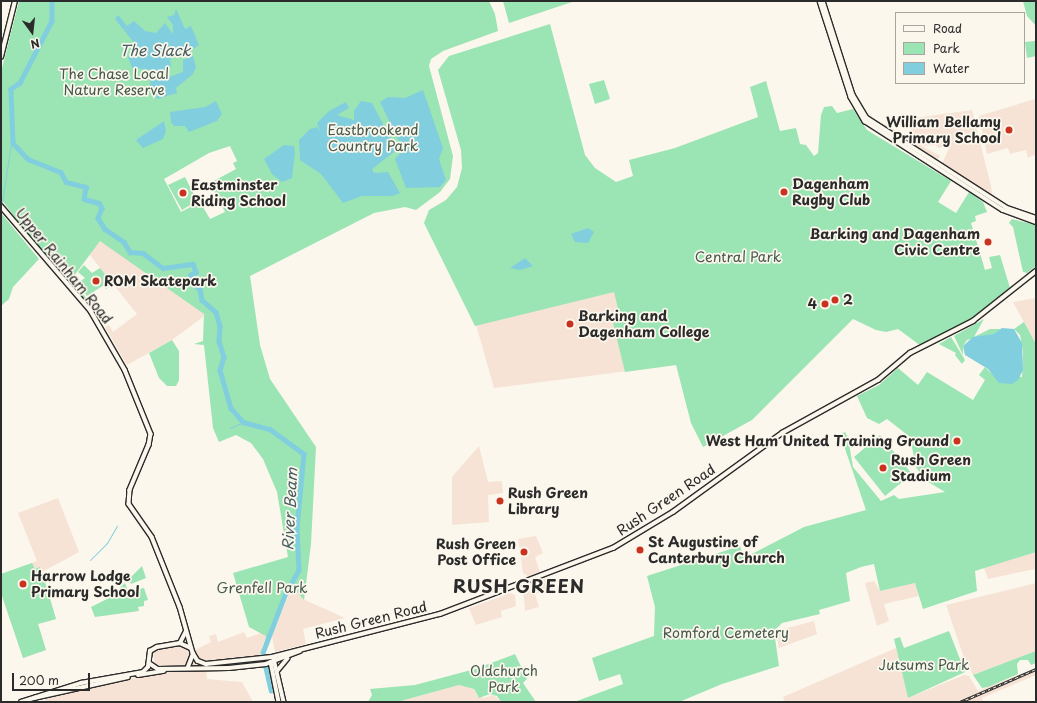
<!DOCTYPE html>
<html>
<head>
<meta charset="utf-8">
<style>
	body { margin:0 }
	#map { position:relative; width:1037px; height:703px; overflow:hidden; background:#fbf7ec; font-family:"Playpen Sans",sans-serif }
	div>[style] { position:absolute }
	.built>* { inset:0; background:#f6e3d5 }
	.green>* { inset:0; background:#9be4b3 }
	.water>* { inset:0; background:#81cfde }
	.stream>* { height:1px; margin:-0.5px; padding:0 0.5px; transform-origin:0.5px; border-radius:0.5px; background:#81cfde }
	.river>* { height:4.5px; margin:-2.25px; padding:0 2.25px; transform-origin:2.25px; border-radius:2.25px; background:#81cfde }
	.roads { filter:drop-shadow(1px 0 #2b2b2b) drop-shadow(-1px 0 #2b2b2b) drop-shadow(0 1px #2b2b2b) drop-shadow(0 -1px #2b2b2b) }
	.primary>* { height:3.5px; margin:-1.75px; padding:0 1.75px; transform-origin:1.75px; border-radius:1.75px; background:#fbf7ec }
	.rail>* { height:2.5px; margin-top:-1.25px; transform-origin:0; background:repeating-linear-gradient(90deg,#fbf7ec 0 3px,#2b2b2b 0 6px); box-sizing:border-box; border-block:1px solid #2b2b2b }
	.dots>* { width:11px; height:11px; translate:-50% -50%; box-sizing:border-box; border:2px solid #fbf7ec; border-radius:50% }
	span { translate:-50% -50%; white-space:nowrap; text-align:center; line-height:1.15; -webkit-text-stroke:3.5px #fbf7ec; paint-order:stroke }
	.park-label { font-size:14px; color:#47594d }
	.poi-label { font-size:14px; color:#2b2b2b; font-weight:700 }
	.right { translate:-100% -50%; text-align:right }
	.left { translate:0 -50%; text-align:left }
	.street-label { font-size:14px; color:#2b2b2b }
	.water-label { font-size:15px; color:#455c61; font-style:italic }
	.district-label { font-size:18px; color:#2b2b2b; font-weight:700; letter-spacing:1px }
	.frame { position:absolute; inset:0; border:2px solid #2b2b2b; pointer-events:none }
	.legend { position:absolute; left:895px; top:12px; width:130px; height:72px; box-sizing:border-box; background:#fbf7ec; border:1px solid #a8a59f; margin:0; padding:5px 7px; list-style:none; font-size:12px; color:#2b2b2b }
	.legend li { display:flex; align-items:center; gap:8px; height:20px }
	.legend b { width:20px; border:1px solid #a8a59f }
	.north { position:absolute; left:12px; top:12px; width:40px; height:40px; -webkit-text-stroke:3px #fbf7ec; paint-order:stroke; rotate:165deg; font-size:11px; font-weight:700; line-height:16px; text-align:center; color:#2b2b2b }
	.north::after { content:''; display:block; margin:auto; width:14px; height:18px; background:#2b2b2b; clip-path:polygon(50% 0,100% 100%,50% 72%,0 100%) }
	.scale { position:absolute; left:12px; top:673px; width:78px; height:18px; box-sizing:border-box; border:2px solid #2b2b2b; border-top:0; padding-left:5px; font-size:12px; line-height:14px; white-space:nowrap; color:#2b2b2b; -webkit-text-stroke:3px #fbf7ec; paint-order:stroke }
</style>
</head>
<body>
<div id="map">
	<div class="built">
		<i style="clip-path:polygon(1035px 99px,1036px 154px,1028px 158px,1026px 150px,1010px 154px,1008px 148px,987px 154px,979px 116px)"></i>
		<i style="clip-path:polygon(972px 110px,991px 186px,992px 193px,989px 196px,941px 166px,951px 144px,939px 148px,935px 145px,925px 146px,914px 139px,908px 119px)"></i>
		<i style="clip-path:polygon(882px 123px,940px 156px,937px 161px,882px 126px)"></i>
		<i style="clip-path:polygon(101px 240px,204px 314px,203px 317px,172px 340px,127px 365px,105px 327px,109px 325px,113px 332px,137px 314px,89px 254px)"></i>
		<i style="clip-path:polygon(643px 260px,676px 365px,494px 388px,473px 314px)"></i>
		<i style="clip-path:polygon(1036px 298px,1036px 344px,1013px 302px)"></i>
		<i style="clip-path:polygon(479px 446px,488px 482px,502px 481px,503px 493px,488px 495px,489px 522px,452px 525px,452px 477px)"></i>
		<i style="clip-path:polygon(58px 498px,79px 552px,42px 572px,56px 619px,38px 624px,46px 650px,23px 658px,1px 593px,1px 574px,37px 561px,18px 513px)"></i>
		<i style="clip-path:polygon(536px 536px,543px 553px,535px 557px,540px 572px,529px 577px,523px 573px,518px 539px)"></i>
		<i style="clip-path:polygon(1036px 552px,1035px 569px,988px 579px,984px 568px)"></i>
		<i style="clip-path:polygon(546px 578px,551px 588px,535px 594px,539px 607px,525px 611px,523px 588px)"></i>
		<i style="clip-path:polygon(874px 581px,880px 591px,915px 583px,919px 596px,884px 604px,889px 621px,877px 626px,865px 583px)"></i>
		<i style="clip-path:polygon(1036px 583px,1036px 651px,973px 675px,963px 655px,946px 605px)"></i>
		<i style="clip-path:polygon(292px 586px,305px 600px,345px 618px,303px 629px,306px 644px,275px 652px,272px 636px)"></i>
		<i style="clip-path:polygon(511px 593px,515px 595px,516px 606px,501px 611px,502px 617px,476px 625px,469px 608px)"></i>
		<i style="clip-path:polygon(814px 621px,817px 634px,779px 648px,776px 631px)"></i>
		<i style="clip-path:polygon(244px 632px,247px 638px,261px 633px,266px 636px,259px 659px,206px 665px,207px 679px,242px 682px,253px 702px,46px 702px,45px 698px,150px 674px,155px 665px,153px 653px,156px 649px,185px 646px,188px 650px,197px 649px,211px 642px,209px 636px,216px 634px,218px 642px)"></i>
		<i style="clip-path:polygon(896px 648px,908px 698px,964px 675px,969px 676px,978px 691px,1036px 668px,1036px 675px,982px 698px,983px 702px,785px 702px,783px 697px)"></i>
		<i style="clip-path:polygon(459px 685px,474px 689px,477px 696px,483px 698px,494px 695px,501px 702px,397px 702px)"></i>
	</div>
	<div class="green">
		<i style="clip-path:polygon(evenodd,19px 1px,489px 1px,495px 14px,498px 31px,443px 51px,431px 59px,429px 66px,453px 156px,450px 179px,440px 192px,416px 210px,405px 207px,374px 213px,250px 276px,260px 345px,270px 379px,316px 447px,311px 544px,304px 600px,291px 585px,262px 654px,266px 636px,249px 627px,233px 573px,288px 557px,277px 492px,263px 459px,251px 443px,236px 435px,219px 442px,213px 428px,204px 345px,194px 344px,203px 341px,204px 314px,100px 241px,71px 280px,88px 300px,84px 301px,66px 281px,68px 276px,63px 280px,1px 199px,1px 72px,19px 1px,230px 146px,237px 161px,233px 163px,236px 169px,210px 183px,225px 212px,210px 219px,200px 202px,181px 212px,164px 179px,209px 153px,230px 146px)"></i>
		<i style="clip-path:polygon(503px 1px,575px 1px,509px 23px)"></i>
		<i style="clip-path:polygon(1023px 1px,1036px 1px,1036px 26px,1027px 16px)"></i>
		<i style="clip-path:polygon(550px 24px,585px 155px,595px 168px,616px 182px,633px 176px,629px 160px,675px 148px,758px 117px,750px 87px,766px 81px,780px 131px,796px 128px,800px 144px,806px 145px,814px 156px,818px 153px,821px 115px,824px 107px,832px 106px,837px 113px,853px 109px,867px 130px,951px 181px,938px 202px,956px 213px,969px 192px,983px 202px,987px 212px,975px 216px,976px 221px,971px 223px,985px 270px,992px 268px,989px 257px,1000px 255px,1010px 288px,985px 311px,921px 346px,898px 329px,886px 332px,876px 330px,853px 319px,752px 420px,703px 447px,691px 423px,676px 365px,625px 372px,613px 323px,621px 321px,614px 292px,475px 326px,424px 223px,429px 210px,446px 200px,457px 187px,462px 168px,461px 150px,438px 70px,449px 56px)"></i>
		<i style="clip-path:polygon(1035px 41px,1036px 56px,1027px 58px,1025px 42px)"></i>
		<i style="clip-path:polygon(604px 80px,610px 99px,595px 104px,589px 84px)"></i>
		<i style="clip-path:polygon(185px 177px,197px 201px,182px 210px,168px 185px)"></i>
		<i style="clip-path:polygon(1px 213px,39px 259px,13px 287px,9px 299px,1px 306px)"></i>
		<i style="clip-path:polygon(1012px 219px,1036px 225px,1036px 266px,1027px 273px,1023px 272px,1013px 227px,1009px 223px)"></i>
		<i style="clip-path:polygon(84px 265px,92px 273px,100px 268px,113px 284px,106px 289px,104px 285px,87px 296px,76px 284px,85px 278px,78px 272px)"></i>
		<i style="clip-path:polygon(984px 319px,974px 337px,990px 329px,1001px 329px,993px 334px,967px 340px,963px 346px,963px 355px,954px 336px)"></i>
		<i style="clip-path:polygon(1024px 322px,1036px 344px,1036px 552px,975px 571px,977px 591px,923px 609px,915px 583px,880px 591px,874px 564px,861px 567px,846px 573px,850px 601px,819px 610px,820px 614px,782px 623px,774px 631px,779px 666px,722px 684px,679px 702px,574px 702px,623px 684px,620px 674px,599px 681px,592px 658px,654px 636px,655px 607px,647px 576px,740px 546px,744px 558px,804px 527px,866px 510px,840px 434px,845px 432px,848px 438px,853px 467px,881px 501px,894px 495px,899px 499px,945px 492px,925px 480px,916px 467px,910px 437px,887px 419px,879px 424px,867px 418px,857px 396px,879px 385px,898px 368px,918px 385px,927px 372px,973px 400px,985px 380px,979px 375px,985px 367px,991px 373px,1022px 377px,1023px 352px,1020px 335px,1014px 329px)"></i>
		<i style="clip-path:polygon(951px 337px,965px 360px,962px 364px,955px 355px,956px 353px,939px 344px)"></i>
		<i style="clip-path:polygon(172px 340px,179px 351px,179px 380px,176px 386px,167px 386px,159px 378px,149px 353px)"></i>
		<i style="clip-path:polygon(880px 435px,912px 474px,885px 496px,854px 457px)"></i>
		<i style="clip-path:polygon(32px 563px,35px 569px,40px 567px,42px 572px,56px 619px,38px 624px,46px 650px,23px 658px,1px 593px,1px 574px)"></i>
		<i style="clip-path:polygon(142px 566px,146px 578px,131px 584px,129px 579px)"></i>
		<i style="clip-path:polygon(125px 583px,128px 591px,144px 588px,148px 600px,144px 601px,144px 606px,138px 607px,139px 611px,95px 617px,91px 607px,109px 598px)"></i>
		<i style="clip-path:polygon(949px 631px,965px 672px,908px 698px,894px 639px,900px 637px,904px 648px)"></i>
		<i style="clip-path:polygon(1036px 651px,1036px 663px,1031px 665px,1028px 660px,1020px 660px,1017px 664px,1018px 674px,988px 687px,982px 688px,973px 675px)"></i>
		<i style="clip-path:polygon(515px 654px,527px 679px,523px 683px,536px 702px,501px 702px,497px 696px,490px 694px,479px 698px,474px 689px,459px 685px,397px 702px,368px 702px,372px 695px,370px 689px,415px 685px,475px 669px)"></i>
	</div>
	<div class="water">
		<i style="clip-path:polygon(176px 9px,185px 29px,191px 26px,199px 45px,184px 55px,179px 53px,170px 59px,171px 67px,168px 70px,160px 71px,169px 77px,183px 72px,183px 60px,193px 56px,196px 67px,193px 74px,176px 88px,177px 93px,157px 99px,150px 84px,152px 70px,132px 68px,128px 57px,131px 53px,138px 57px,134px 51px,135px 44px,115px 19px,118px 15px,127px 26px,134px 21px,145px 31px,156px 33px,165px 23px,173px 34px,173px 25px,167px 17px,174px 15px)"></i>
		<i style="clip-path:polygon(423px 90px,443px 148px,439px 159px,446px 180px,440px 187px,406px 188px,395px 159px,403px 150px,380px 102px,388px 97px,405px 98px)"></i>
		<i style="clip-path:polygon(216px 101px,222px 114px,217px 121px,189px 132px,185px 126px,174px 126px,171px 122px,170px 112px,205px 107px)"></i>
		<i style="clip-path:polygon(361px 101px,372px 103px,394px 145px,394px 152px,372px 169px,374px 173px,388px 172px,400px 193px,393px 196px,362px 196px,343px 203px,321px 174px,300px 160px,299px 140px,310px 129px,317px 127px,320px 131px,317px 123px,329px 111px,346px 102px,349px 108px,337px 115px,354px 120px,354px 111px)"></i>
		<i style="clip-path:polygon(164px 121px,166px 131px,163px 139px,143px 148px,136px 140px)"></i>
		<i style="clip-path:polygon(284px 145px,294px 146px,295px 152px,292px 178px,282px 182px,272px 174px,264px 159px)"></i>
		<i style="clip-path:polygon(588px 228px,594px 232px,588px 243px,575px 242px,571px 234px)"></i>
		<i style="clip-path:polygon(525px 258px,533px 266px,520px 270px,510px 268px)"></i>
		<i style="clip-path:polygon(1002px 328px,1014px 329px,1022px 343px,1023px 370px,1018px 380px,1012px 384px,999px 383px,988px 369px,965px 355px,963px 346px,973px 337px,993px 334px)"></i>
	</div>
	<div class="stream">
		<i style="left:2px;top:202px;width:65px;rotate:-81.1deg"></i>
		<i style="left:230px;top:428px;width:14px;rotate:-25deg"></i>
		<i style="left:90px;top:560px;width:24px;rotate:-45deg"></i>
		<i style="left:107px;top:543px;width:20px;rotate:-60deg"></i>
		<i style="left:293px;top:583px;width:4px;rotate:76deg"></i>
	</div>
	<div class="river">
		<i style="left:52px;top:1px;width:20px;rotate:90deg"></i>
		<i style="left:52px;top:21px;width:70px;rotate:117.3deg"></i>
		<i style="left:20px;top:83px;width:11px;rotate:146deg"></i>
		<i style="left:11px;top:89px;width:54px;rotate:87.9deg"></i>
		<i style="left:13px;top:143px;width:22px;rotate:47deg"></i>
		<i style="left:28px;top:159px;width:35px;rotate:22deg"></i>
		<i style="left:61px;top:172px;width:11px;rotate:63deg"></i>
		<i style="left:66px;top:182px;width:21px;rotate:14deg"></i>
		<i style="left:86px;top:187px;width:12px;rotate:99deg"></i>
		<i style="left:84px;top:199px;width:16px;rotate:15deg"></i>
		<i style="left:99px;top:203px;width:6px;rotate:59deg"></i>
		<i style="left:102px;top:208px;width:11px;rotate:112deg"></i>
		<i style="left:98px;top:218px;width:13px;rotate:58deg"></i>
		<i style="left:105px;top:229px;width:23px;rotate:34deg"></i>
		<i style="left:124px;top:242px;width:12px;rotate:59deg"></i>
		<i style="left:130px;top:252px;width:13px;rotate:4deg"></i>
		<i style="left:143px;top:253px;width:25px;rotate:37deg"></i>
		<i style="left:163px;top:268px;width:30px;rotate:-8deg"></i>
		<i style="left:193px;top:264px;width:9px;rotate:69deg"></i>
		<i style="left:196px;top:272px;width:6px;rotate:149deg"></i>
		<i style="left:191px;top:275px;width:7px;rotate:90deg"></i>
		<i style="left:191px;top:282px;width:11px;rotate:38deg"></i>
		<i style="left:200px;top:289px;width:11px;rotate:80deg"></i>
		<i style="left:202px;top:300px;width:18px;rotate:41deg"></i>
		<i style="left:216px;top:312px;width:15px;rotate:74deg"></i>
		<i style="left:220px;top:326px;width:15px;rotate:94deg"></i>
		<i style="left:219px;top:341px;width:17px;rotate:73deg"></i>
		<i style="left:224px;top:357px;width:14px;rotate:107deg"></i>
		<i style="left:220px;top:370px;width:40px;rotate:74deg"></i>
		<i style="left:231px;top:408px;width:18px;rotate:49deg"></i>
		<i style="left:243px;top:422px;width:28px;rotate:15deg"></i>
		<i style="left:270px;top:429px;width:42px;rotate:36.3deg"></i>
		<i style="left:304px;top:454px;width:74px;rotate:95.4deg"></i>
		<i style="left:297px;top:528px;width:42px;rotate:87.3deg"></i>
		<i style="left:299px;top:570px;width:26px;rotate:119deg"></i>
		<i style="left:286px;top:593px;width:64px;rotate:111deg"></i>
		<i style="left:266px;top:668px;width:23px;rotate:77deg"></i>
	</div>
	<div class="roads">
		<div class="primary">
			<i style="left:820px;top:1px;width:101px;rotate:72.1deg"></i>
			<i style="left:851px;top:97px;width:28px;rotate:60deg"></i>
			<i style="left:865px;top:121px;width:164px;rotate:32.8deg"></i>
			<i style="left:1003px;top:210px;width:35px;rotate:20deg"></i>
			<i style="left:823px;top:1px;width:99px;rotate:72.3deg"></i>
			<i style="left:853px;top:95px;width:27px;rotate:59deg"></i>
			<i style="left:867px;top:118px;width:166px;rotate:32.7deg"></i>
			<i style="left:1007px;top:208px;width:31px;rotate:19deg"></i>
			<i style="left:1px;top:57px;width:58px;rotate:-76deg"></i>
			<i style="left:1px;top:206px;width:138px;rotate:49.4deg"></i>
			<i style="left:91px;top:311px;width:68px;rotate:60deg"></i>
			<i style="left:125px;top:370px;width:69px;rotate:67.9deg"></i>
			<i style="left:151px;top:434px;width:11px;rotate:100deg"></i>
			<i style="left:149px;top:445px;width:49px;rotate:112.9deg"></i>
			<i style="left:130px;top:490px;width:14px;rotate:94deg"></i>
			<i style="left:129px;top:504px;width:40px;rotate:55.1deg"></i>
			<i style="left:152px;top:537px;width:75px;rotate:68.2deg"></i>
			<i style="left:180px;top:607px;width:48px;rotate:74.2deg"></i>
			<i style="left:193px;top:653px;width:9px;rotate:58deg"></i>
			<i style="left:198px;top:661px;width:9px;rotate:21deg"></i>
			<i style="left:206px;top:664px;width:66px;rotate:-6.1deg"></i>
			<i style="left:272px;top:657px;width:173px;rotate:-14.4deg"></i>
			<i style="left:440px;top:614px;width:185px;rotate:-20.9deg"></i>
			<i style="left:613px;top:548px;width:70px;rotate:-31deg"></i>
			<i style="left:673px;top:512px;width:135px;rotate:-35.9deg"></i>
			<i style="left:782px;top:433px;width:110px;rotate:-28.9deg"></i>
			<i style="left:878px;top:380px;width:42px;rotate:-40.2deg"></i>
			<i style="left:910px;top:353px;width:71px;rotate:-26.9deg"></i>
			<i style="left:973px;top:321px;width:80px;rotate:-38.4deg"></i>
			<i style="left:180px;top:643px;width:13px;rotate:-63deg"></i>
			<i style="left:274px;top:659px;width:44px;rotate:76.9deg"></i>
			<i style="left:271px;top:662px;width:41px;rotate:78.7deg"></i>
			<i style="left:149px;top:663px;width:11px;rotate:34deg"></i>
			<i style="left:158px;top:669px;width:71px;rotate:-0.8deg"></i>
			<i style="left:229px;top:668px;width:37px;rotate:-6deg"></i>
			<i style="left:266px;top:664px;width:36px;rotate:-21deg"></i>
			<i style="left:188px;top:667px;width:14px;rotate:-69deg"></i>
			<i style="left:277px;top:671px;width:16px;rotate:-50deg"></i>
			<i style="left:138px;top:675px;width:26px;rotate:-9deg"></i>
			<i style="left:34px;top:698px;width:96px;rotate:-12.6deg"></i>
			<i style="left:21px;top:702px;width:63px;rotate:-17.6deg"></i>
			<i style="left:81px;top:683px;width:63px;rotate:-10.1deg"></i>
			<i style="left:143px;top:672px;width:7px;rotate:-45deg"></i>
			<i style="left:148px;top:667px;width:16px;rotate:-83deg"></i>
			<i style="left:150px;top:651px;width:8px;rotate:-30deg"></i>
			<i style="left:157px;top:647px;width:23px;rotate:-10deg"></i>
			<i style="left:180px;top:643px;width:12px;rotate:24deg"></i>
		</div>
	</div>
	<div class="rail">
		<i style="left:960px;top:702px;width:83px;rotate:-23.5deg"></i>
	</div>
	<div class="dots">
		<i style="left:1009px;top:130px;background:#c8321e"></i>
		<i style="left:784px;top:192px;background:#c8321e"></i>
		<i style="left:183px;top:193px;background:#c8321e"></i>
		<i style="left:988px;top:242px;background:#c8321e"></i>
		<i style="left:96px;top:281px;background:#c8321e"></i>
		<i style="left:835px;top:300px;background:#c8321e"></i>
		<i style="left:825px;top:304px;background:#c8321e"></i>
		<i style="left:570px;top:324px;background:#c8321e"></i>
		<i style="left:957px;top:441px;background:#c8321e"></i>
		<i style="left:883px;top:468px;background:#c8321e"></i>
		<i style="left:500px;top:501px;background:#c8321e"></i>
		<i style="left:640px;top:550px;background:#c8321e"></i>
		<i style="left:524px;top:552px;background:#c8321e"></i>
		<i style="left:23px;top:584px;background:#c8321e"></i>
	</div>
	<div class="park-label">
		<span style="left:114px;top:82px">The Chase Local<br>Nature Reserve</span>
		<span style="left:373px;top:138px">Eastbrookend<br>Country Park</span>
		<span style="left:738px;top:257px">Central Park</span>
		<span style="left:262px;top:588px">Grenfell Park</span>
		<span style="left:726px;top:633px">Romford Cemetery</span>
		<span style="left:924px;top:665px">Jutsums Park</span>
		<span style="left:504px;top:679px">Oldchurch<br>Park</span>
	</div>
	<div class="poi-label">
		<span class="right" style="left:1001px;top:130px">William Bellamy<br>Primary School</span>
		<span class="left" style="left:792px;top:192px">Dagenham<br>Rugby Club</span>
		<span class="left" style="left:191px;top:193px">Eastminster<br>Riding School</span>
		<span class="right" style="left:980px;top:242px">Barking and Dagenham<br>Civic Centre</span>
		<span class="left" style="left:104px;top:281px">ROM Skatepark</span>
		<span class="left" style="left:843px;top:300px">2</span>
		<span class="right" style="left:817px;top:304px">4</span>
		<span class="left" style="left:578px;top:324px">Barking and<br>Dagenham College</span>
		<span class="right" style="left:949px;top:441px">West Ham United Training Ground</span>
		<span class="left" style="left:891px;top:468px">Rush Green<br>Stadium</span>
		<span class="left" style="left:508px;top:501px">Rush Green<br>Library</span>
		<span class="left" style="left:648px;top:550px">St Augustine of<br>Canterbury Church</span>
		<span class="right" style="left:516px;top:552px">Rush Green<br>Post Office</span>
		<span class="left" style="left:31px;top:584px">Harrow Lodge<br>Primary School</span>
	</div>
	<div class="street-label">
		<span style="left:64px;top:266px;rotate:51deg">Upper Rainham Road</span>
		<span style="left:666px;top:500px;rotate:-34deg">Rush Green Road</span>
		<span style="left:371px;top:620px;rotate:-14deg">Rush Green Road</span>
	</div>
	<div class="water-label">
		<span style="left:155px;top:50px">The Slack</span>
		<span style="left:289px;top:509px;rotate:-87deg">River Beam</span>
	</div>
	<div class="district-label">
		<span style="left:519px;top:586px">RUSH GREEN</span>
	</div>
	<div class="frame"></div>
	<ul class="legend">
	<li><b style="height:5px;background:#fbf7ec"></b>Road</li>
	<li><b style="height:11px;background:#9be4b3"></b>Park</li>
	<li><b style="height:11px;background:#81cfde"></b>Water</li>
	</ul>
	<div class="north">N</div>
	<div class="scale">200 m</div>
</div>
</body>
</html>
